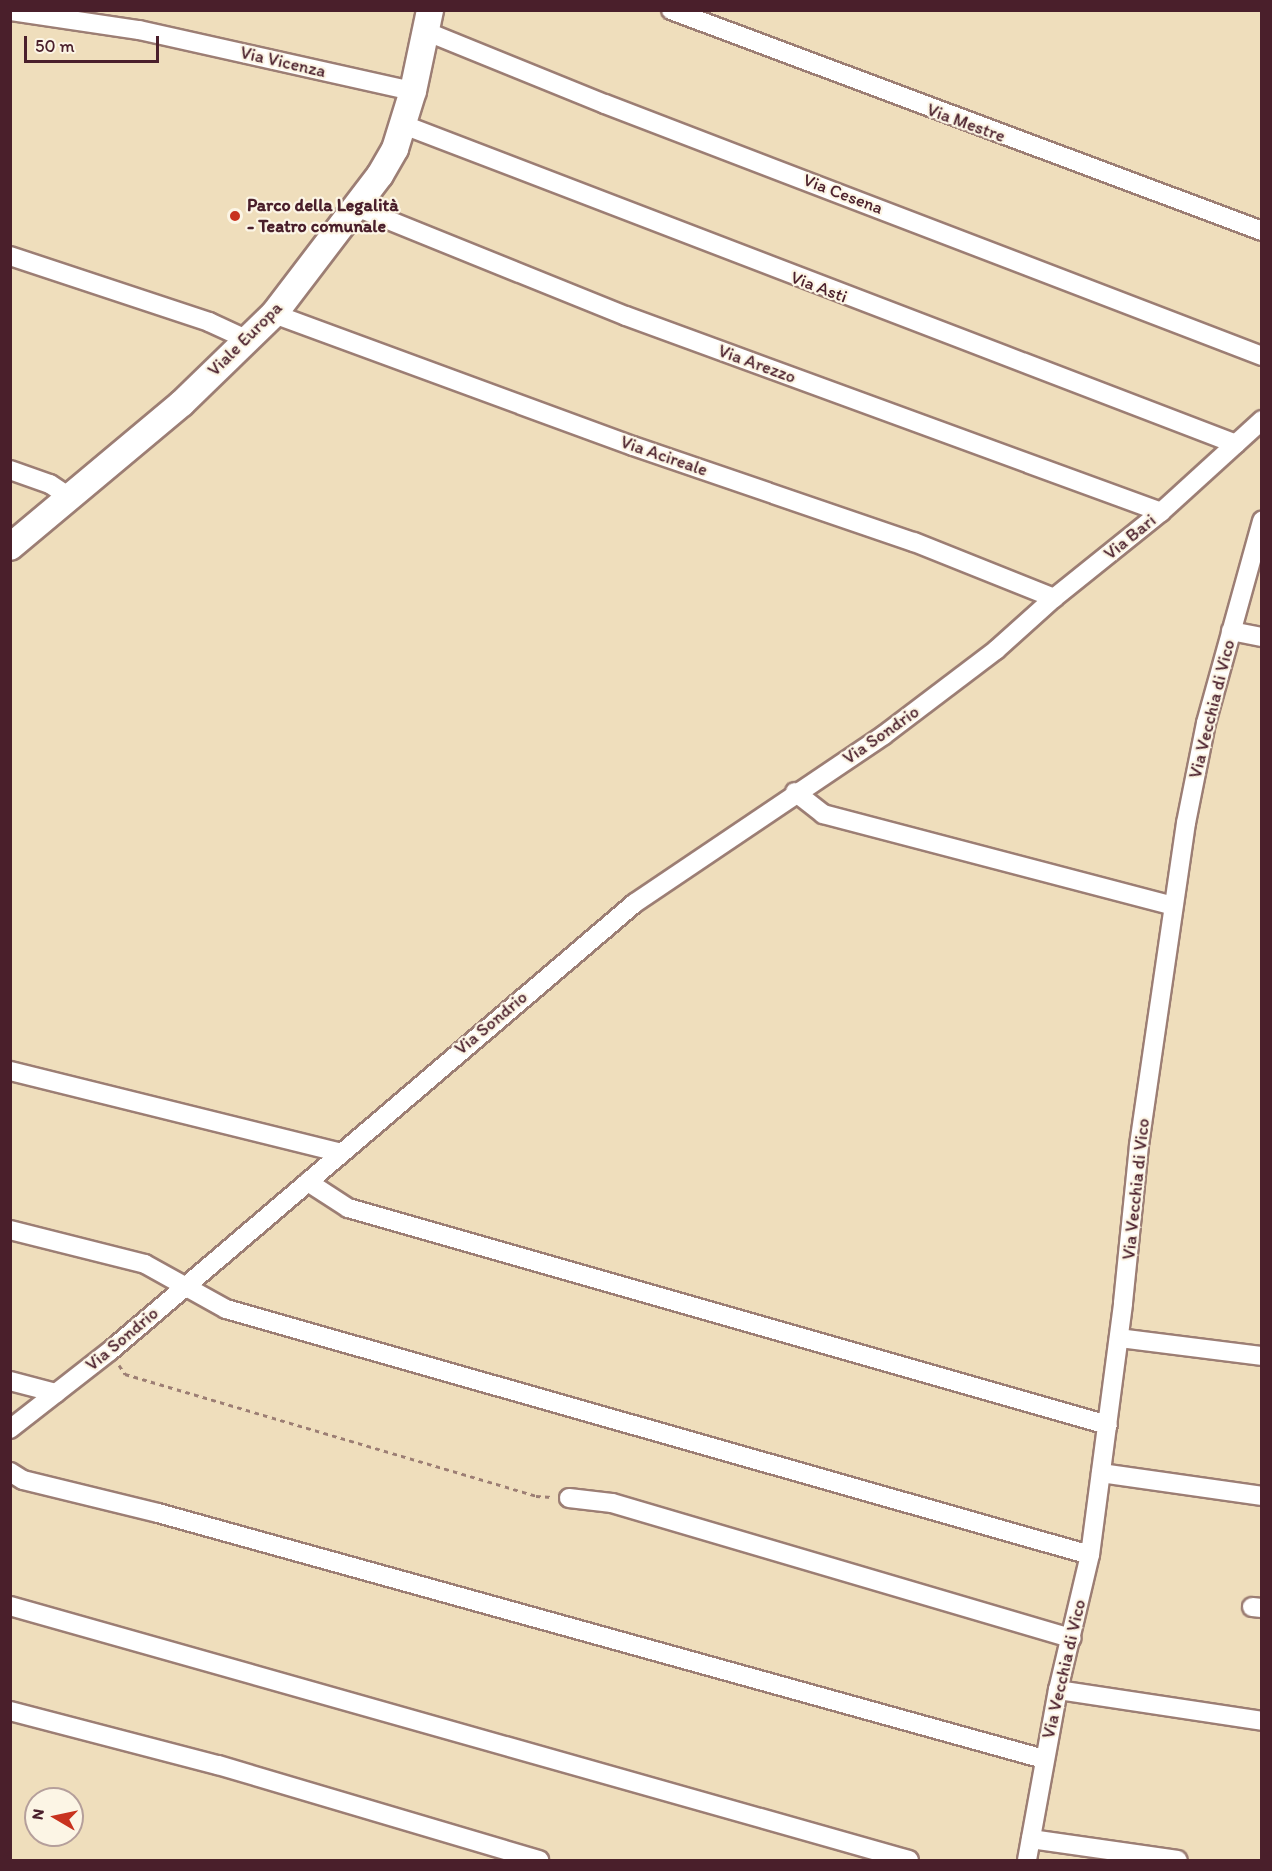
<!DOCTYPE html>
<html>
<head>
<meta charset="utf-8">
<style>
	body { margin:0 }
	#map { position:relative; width:1272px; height:1871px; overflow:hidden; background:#efdebc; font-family:Itim,sans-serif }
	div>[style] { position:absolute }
	.path>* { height:3px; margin-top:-1.5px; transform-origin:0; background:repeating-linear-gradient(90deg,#9c7e74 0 4.5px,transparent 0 9px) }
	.roads { filter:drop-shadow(2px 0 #9c7e74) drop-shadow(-2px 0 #9c7e74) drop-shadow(0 2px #9c7e74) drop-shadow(0 -2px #9c7e74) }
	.street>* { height:18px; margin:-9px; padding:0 9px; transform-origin:9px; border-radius:9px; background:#fff }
	.secondary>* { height:26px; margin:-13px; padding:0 13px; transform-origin:13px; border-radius:13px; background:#fff }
	.dots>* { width:16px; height:16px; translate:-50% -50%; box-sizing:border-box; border:3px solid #fcf5e5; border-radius:50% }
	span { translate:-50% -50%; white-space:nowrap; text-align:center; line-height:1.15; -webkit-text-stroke:4.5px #fcf5e5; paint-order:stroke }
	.street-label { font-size:18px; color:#4a1f2b }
	.poi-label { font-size:18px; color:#4a1f2b; font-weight:700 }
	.left { translate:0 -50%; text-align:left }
	.frame { position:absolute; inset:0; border:12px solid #4a1f2b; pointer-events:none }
	.north { position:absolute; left:24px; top:1787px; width:60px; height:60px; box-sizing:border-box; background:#fcf5e5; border:2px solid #b59f9b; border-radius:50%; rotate:279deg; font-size:16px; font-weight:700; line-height:24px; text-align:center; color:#4a1f2b }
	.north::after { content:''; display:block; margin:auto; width:21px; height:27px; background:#c8321e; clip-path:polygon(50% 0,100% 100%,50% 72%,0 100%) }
	.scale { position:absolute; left:24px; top:36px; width:135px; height:27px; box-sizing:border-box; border:3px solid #4a1f2b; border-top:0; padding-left:8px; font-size:18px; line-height:21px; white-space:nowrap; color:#4a1f2b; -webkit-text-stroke:4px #fcf5e5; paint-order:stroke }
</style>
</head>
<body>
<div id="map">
	<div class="path">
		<i style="left:119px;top:1365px;width:11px;rotate:56deg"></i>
		<i style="left:125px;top:1374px;width:429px;rotate:16.5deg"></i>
		<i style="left:536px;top:1496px;width:16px;rotate:4deg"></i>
	</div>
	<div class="roads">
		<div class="street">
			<i style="left:671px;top:10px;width:631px;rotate:20.5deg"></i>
			<i style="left:10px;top:11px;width:130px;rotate:8.4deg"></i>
			<i style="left:139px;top:30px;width:281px;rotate:12.6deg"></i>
			<i style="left:425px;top:31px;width:194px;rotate:22.1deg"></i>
			<i style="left:605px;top:104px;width:704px;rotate:20.98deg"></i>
			<i style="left:404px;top:125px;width:891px;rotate:20.98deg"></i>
			<i style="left:356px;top:207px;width:291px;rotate:22deg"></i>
			<i style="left:626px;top:316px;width:570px;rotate:20.12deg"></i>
			<i style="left:10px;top:256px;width:210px;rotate:18.3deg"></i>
			<i style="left:209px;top:322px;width:41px;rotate:24.7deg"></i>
			<i style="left:274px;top:314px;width:382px;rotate:20.2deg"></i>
			<i style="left:633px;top:446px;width:297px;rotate:18.9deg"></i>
			<i style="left:914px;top:542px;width:151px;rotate:21.8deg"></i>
			<i style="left:10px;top:470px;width:42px;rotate:19.3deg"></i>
			<i style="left:50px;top:484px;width:25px;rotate:34deg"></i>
			<i style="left:1231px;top:631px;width:32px;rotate:11deg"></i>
			<i style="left:795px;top:792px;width:36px;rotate:38deg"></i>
			<i style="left:823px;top:814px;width:362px;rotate:14.7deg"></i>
			<i style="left:10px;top:1071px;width:341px;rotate:13.9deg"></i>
			<i style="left:308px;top:1182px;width:48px;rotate:33deg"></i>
			<i style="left:348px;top:1208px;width:790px;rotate:15.94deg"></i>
			<i style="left:10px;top:1230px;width:139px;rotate:14.1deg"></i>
			<i style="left:145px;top:1264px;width:93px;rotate:29.1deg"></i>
			<i style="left:226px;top:1309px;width:898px;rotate:15.89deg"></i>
			<i style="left:1119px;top:1338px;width:144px;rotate:7.2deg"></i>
			<i style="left:10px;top:1381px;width:48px;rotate:14.6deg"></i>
			<i style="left:10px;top:1429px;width:127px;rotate:-38deg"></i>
			<i style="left:110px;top:1351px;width:690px;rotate:-40.48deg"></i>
			<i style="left:635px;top:903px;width:300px;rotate:-34deg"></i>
			<i style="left:884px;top:735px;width:141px;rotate:-37.2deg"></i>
			<i style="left:996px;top:650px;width:78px;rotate:-41.9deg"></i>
			<i style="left:1054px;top:598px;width:137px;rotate:-38.8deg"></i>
			<i style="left:1161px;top:512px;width:137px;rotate:-42.3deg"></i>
			<i style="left:10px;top:1472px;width:15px;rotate:32deg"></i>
			<i style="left:23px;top:1480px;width:139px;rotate:13.7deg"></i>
			<i style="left:158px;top:1513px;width:920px;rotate:15.52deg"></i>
			<i style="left:1101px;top:1473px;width:163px;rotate:8.1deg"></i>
			<i style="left:569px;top:1498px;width:43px;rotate:6.6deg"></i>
			<i style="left:612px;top:1503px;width:479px;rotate:16.4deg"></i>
			<i style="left:10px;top:1606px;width:934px;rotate:15.78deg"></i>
			<i style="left:1252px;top:1607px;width:10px;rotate:6deg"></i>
			<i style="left:1058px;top:1690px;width:206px;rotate:8.6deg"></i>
			<i style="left:10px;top:1711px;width:215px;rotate:14.6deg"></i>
			<i style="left:218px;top:1765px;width:335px;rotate:16.5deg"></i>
			<i style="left:1031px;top:1839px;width:148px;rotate:8.1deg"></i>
			<i style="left:1027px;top:1860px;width:173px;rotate:-79.7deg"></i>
			<i style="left:1058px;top:1690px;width:139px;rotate:-76.7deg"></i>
			<i style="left:1090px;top:1555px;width:254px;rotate:-82.5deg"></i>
			<i style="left:1123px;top:1303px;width:159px;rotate:-84.2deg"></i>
			<i style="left:1139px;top:1145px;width:325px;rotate:-81.7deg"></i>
			<i style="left:1186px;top:823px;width:102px;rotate:-78.7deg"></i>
			<i style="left:1206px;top:723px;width:210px;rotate:-74.5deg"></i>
		</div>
		<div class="secondary">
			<i style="left:10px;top:547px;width:224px;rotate:-39.9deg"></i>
			<i style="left:182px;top:403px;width:128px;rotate:-44.1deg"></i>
			<i style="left:274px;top:314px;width:175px;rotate:-52.7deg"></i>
			<i style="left:380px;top:175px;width:30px;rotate:-60deg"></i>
			<i style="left:395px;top:149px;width:61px;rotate:-72.8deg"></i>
			<i style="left:413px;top:91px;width:83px;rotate:-78.1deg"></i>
		</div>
	</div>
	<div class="dots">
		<i style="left:235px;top:216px;background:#c8321e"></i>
	</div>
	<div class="street-label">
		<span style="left:283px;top:62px;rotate:13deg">Via Vicenza</span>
		<span style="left:966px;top:123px;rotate:20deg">Via Mestre</span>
		<span style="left:843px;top:194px;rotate:21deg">Via Cesena</span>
		<span style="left:819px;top:287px;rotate:21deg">Via Asti</span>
		<span style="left:245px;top:339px;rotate:-45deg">Viale Europa</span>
		<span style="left:757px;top:364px;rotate:20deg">Via Arezzo</span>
		<span style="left:664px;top:456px;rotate:19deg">Via Acireale</span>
		<span style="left:1130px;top:537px;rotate:-39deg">Via Bari</span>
		<span style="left:1212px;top:709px;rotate:-76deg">Via Vecchia di Vico</span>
		<span style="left:881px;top:735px;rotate:-35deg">Via Sondrio</span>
		<span style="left:491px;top:1023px;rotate:-40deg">Via Sondrio</span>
		<span style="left:1136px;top:1189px;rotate:-84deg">Via Vecchia di Vico</span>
		<span style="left:122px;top:1339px;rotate:-40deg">Via Sondrio</span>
		<span style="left:1064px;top:1669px;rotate:-77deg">Via Vecchia di Vico</span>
	</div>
	<div class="poi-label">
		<span class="left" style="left:247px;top:216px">Parco della Legalità<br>- Teatro comunale</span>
	</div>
	<div class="frame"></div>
	<div class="north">N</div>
	<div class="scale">50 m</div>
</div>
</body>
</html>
